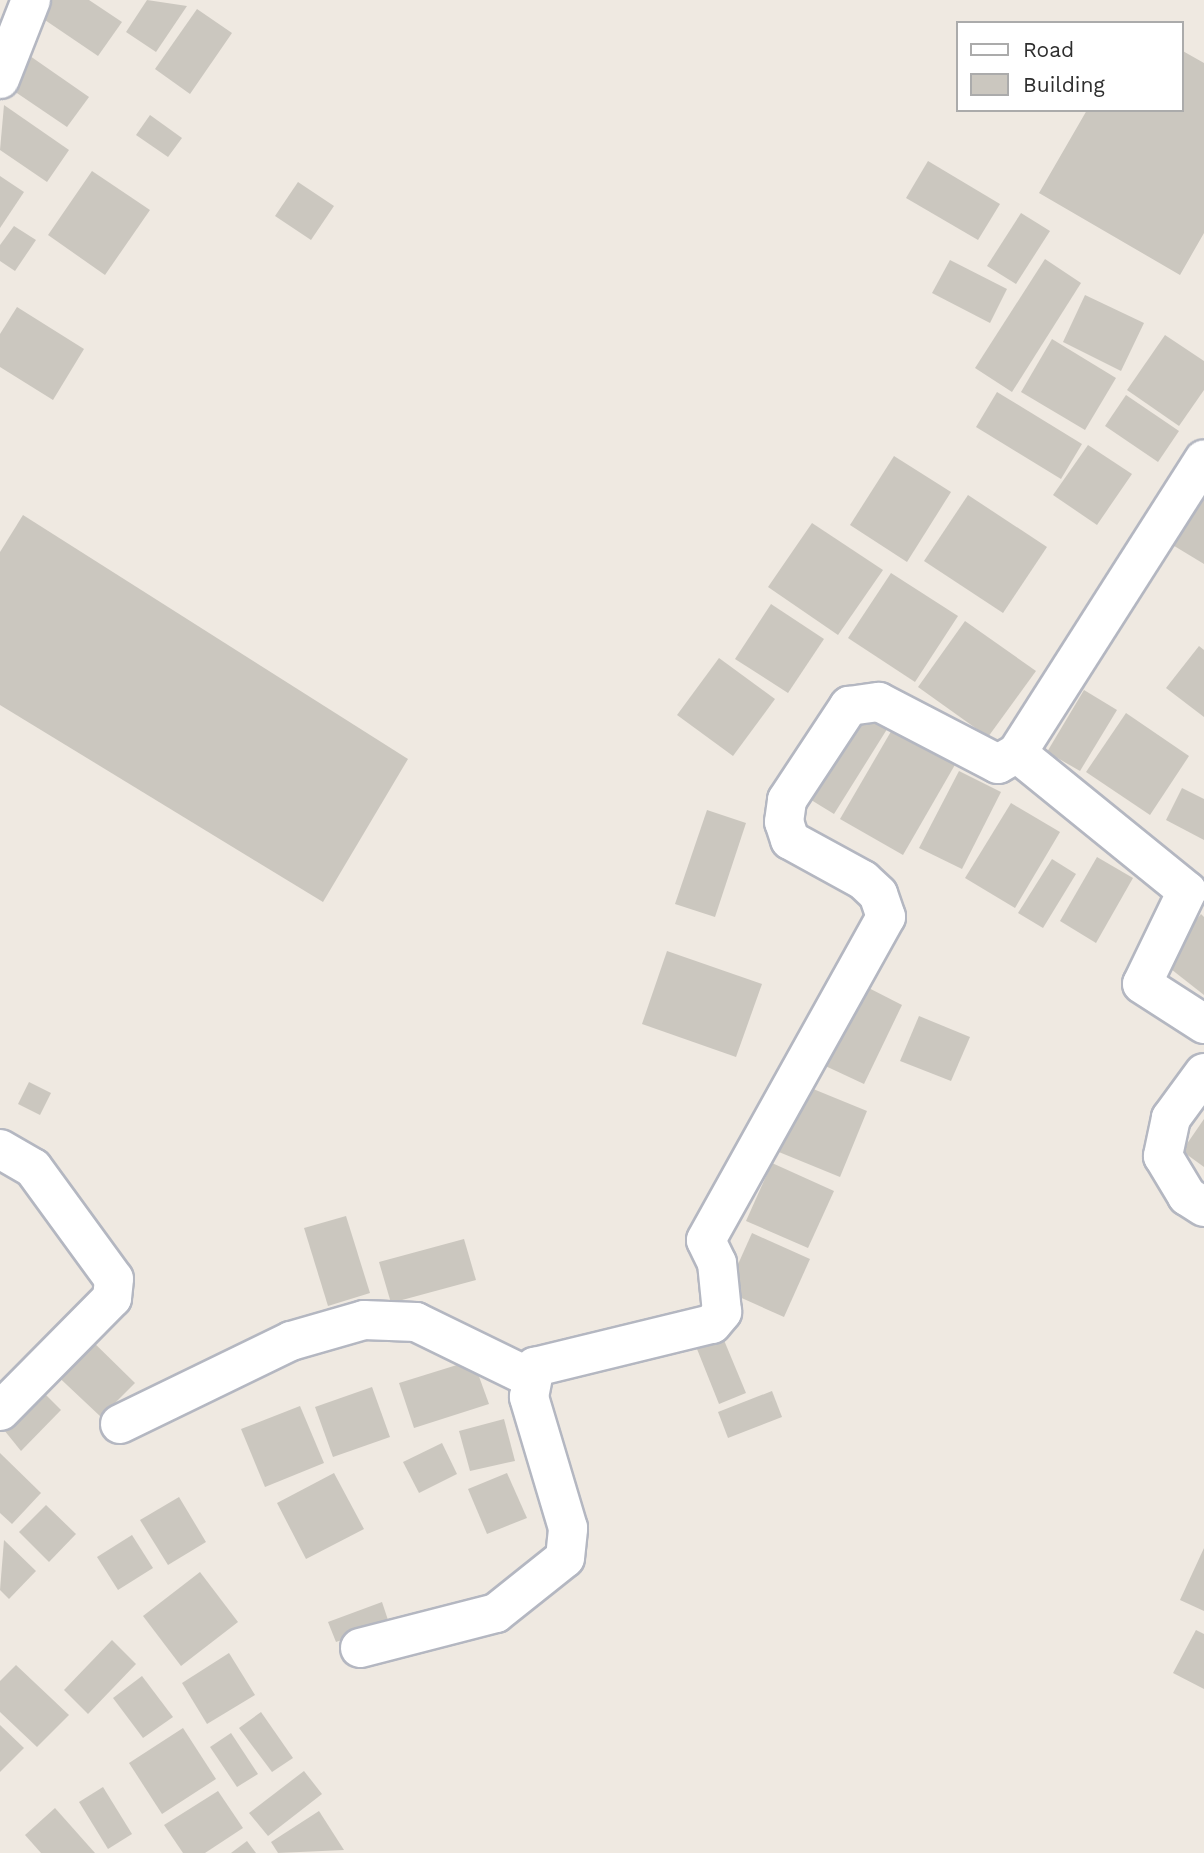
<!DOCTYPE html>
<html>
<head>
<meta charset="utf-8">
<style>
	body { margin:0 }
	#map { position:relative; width:1204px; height:1853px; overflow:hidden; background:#efe9e1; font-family:"Work Sans",sans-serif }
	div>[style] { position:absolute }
	.building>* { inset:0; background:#cbc7bf }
	.roads { filter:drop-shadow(2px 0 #b4b7c1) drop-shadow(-2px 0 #b4b7c1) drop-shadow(0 2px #b4b7c1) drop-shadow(0 -2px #b4b7c1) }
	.minor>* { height:38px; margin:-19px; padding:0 19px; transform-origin:19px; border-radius:19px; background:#fff }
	span { translate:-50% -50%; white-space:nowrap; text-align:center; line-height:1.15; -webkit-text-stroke:5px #fff; paint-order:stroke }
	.legend { position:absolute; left:956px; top:21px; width:228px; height:91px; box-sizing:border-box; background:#fff; border:2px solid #ababab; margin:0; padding:9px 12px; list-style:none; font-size:21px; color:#2e2e2e }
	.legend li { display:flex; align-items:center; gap:14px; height:35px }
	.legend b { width:35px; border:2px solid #ababab }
</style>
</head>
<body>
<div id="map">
	<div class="building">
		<i style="clip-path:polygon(49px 0,89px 0,122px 22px,98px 56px,39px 16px)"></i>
		<i style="clip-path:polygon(147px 0,187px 6px,156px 52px,126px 32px)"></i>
		<i style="clip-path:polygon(197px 9px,232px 33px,190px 94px,155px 69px)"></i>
		<i style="clip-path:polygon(1181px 50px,1204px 63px,1204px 233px,1180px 275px,1039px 193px,1087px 110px,1181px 110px)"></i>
		<i style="clip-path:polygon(30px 56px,89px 97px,67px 127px,8px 87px)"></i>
		<i style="clip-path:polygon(4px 105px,69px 150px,47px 182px,0 150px)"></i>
		<i style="clip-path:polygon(150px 115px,182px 138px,168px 157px,136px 135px)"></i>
		<i style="clip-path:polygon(928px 161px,1000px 204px,978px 240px,906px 198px)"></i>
		<i style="clip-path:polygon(92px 171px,150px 210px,105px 275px,48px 235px)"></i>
		<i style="clip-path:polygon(0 176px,24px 192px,0 228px)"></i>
		<i style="clip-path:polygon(298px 182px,334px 206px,311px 240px,275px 216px)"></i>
		<i style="clip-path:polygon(1021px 213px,1050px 231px,1016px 284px,987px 266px)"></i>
		<i style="clip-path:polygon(14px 226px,36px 240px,15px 271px,0 261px,0 245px)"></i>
		<i style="clip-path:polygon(1045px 259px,1081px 283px,1012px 392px,975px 368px)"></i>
		<i style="clip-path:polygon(950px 260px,1007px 289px,990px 323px,932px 293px)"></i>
		<i style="clip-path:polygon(1085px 295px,1144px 323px,1121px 371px,1063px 342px)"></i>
		<i style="clip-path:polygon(17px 307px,84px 349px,53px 400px,0 367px,0 334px)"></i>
		<i style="clip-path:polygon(1165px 335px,1204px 361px,1204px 390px,1179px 426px,1127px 390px)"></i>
		<i style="clip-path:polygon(1052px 339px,1116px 378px,1085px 430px,1021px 392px)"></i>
		<i style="clip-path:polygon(997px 392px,1082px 444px,1061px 479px,976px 427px)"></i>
		<i style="clip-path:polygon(1126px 395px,1179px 431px,1158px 462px,1105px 426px)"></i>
		<i style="clip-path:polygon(1088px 445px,1132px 474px,1097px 525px,1053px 495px)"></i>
		<i style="clip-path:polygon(894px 456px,951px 492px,907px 562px,850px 525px)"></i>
		<i style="clip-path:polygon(1204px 492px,1204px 564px,1171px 544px)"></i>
		<i style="clip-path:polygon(968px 495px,1047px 547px,1003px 613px,924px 561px)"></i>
		<i style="clip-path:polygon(23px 515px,408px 759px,323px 902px,0 705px,0 552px)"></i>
		<i style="clip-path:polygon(812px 523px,883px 570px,838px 635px,768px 587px)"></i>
		<i style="clip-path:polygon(891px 573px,958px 616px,915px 682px,848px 638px)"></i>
		<i style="clip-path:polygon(771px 604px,824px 639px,788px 693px,735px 659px)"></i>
		<i style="clip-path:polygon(965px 621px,1036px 671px,988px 737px,918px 687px)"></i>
		<i style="clip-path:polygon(1199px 646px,1204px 650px,1204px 717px,1166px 688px)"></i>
		<i style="clip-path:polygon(719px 658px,775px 699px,733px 756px,677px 715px)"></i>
		<i style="clip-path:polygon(1084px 690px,1117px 710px,1080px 771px,1047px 752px)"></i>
		<i style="clip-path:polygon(859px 706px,889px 726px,834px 814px,803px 795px)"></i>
		<i style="clip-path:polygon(1126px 713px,1189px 756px,1150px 815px,1086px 772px)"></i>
		<i style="clip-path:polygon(893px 728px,956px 763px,903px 855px,840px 819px)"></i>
		<i style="clip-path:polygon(959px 771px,1001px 792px,962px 869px,919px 848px)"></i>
		<i style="clip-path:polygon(1182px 788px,1204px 799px,1204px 840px,1166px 820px)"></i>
		<i style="clip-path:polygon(1011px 803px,1060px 832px,1015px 908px,965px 878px)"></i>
		<i style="clip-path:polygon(707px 810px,746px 823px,715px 917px,675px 904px)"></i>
		<i style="clip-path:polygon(1097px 857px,1133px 878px,1096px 943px,1060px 921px)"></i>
		<i style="clip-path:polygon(1052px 859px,1076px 874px,1043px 928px,1018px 913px)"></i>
		<i style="clip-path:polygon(1201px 914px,1204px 917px,1204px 995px,1162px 962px)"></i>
		<i style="clip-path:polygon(667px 951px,762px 984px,736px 1057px,642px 1024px)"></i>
		<i style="clip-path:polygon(857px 982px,902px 1005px,864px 1084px,819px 1063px)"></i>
		<i style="clip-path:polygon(919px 1016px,970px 1037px,951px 1081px,900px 1061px)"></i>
		<i style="clip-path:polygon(29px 1082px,51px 1093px,40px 1115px,18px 1104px)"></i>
		<i style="clip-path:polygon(801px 1084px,867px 1111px,840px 1177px,774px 1150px)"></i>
		<i style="clip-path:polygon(1204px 1119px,1204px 1167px,1182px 1151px)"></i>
		<i style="clip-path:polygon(772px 1163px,834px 1191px,808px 1248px,746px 1221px)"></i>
		<i style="clip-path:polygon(346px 1216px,370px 1293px,328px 1306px,304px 1228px)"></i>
		<i style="clip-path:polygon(752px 1233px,810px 1259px,784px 1317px,726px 1291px)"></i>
		<i style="clip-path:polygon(464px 1239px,476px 1280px,391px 1303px,379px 1262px)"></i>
		<i style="clip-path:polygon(84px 1333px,135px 1383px,101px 1417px,50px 1369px)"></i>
		<i style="clip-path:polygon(721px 1333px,746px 1393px,719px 1404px,695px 1344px)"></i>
		<i style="clip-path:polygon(473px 1360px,489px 1404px,414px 1428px,399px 1383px)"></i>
		<i style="clip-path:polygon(38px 1387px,61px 1410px,21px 1451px,0 1425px)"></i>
		<i style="clip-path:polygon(372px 1387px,390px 1437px,333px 1457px,315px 1407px)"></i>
		<i style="clip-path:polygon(772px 1391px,782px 1417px,728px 1438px,718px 1412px)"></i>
		<i style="clip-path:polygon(300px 1406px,324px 1463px,265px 1487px,241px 1429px)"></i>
		<i style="clip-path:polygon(504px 1419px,515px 1461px,470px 1471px,459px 1431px)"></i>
		<i style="clip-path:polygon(442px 1443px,457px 1474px,419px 1493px,403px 1462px)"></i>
		<i style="clip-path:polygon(0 1453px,41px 1493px,12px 1524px,0 1513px)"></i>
		<i style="clip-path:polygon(334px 1473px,364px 1529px,306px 1559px,277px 1503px)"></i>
		<i style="clip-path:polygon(507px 1473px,527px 1518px,487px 1534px,468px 1489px)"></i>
		<i style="clip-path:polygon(179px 1497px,206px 1542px,168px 1565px,140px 1520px)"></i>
		<i style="clip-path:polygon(46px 1505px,76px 1534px,49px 1562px,19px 1532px)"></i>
		<i style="clip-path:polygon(132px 1535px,153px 1568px,118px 1590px,97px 1557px)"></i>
		<i style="clip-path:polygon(4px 1540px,36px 1571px,9px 1599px,0 1590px)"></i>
		<i style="clip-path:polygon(1204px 1548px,1204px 1611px,1180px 1600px)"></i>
		<i style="clip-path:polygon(200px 1572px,238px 1622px,181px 1666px,143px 1616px)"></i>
		<i style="clip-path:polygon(382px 1602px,389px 1623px,336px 1642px,328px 1622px)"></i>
		<i style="clip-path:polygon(1196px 1630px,1204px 1634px,1204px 1689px,1173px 1673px)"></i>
		<i style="clip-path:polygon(112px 1640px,136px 1664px,88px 1714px,64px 1690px)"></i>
		<i style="clip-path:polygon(229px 1653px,255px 1695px,207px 1724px,182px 1683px)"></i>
		<i style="clip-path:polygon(16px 1665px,69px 1715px,37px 1747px,0 1712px,0 1681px)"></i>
		<i style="clip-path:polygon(142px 1676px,173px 1717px,143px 1738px,113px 1698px)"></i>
		<i style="clip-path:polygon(261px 1712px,293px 1758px,272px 1772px,239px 1728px)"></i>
		<i style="clip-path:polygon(0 1725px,24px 1748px,0 1772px)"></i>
		<i style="clip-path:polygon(183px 1728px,216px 1779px,162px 1814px,129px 1763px)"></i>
		<i style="clip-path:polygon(231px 1733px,258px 1774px,237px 1787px,210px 1747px)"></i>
		<i style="clip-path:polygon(304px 1771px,322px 1794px,268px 1836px,249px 1813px)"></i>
		<i style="clip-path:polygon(103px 1787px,132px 1834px,108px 1849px,79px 1802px)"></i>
		<i style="clip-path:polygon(218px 1791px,243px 1828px,205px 1853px,183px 1853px,164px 1825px)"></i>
		<i style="clip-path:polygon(55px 1808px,95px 1853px,41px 1853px,25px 1835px)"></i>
		<i style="clip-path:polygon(319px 1811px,344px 1850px,278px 1853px,271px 1842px)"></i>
		<i style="clip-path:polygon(247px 1841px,256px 1853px,231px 1853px)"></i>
	</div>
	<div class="roads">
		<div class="minor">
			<i style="left:0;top:79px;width:85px;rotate:-68.6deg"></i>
			<i style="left:1017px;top:753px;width:219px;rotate:39.1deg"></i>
			<i style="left:1187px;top:891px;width:103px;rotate:115.8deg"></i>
			<i style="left:1142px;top:984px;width:74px;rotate:32.8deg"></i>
			<i style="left:1204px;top:1073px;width:56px;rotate:126.3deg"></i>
			<i style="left:1171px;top:1118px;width:39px;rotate:102deg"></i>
			<i style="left:1163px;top:1156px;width:47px;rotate:59deg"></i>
			<i style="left:1187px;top:1196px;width:20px;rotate:33deg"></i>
			<i style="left:0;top:1149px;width:38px;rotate:30deg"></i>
			<i style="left:33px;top:1168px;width:137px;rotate:53.9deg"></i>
			<i style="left:114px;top:1279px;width:19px;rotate:96deg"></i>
			<i style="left:112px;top:1298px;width:159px;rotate:134.7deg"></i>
			<i style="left:120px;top:1424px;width:190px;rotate:-25.9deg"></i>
			<i style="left:291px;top:1341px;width:76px;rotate:-16deg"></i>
			<i style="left:364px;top:1320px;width:52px;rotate:2.2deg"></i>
			<i style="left:416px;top:1322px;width:126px;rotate:26deg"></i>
			<i style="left:360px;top:1648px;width:140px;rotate:-14.4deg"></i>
			<i style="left:496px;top:1613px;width:88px;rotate:-38.6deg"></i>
			<i style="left:565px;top:1558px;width:30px;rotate:-84deg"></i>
			<i style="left:568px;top:1528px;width:137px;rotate:-106.6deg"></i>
			<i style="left:529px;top:1397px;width:31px;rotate:-79deg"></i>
			<i style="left:535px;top:1367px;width:182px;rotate:-13.7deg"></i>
			<i style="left:712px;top:1324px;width:16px;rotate:-50deg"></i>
			<i style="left:722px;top:1312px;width:49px;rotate:-95.8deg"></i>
			<i style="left:717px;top:1263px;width:25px;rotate:-116deg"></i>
			<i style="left:706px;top:1240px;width:370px;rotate:-60.9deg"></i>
			<i style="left:886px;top:917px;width:24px;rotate:-109deg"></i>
			<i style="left:878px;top:894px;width:21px;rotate:-137deg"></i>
			<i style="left:863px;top:880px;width:83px;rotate:-151.3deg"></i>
			<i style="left:790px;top:840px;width:19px;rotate:-108deg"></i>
			<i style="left:784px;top:822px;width:22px;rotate:-82deg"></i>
			<i style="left:787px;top:800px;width:113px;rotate:-56.6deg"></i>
			<i style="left:849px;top:706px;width:30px;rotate:-8deg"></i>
			<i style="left:879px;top:702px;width:134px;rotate:27.5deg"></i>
			<i style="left:998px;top:764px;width:22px;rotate:-30deg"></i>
			<i style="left:1017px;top:753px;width:348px;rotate:-57.5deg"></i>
		</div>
	</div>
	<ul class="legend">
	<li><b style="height:9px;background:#fff"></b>Road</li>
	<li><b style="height:19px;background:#cbc7bf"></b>Building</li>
	</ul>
</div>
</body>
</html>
